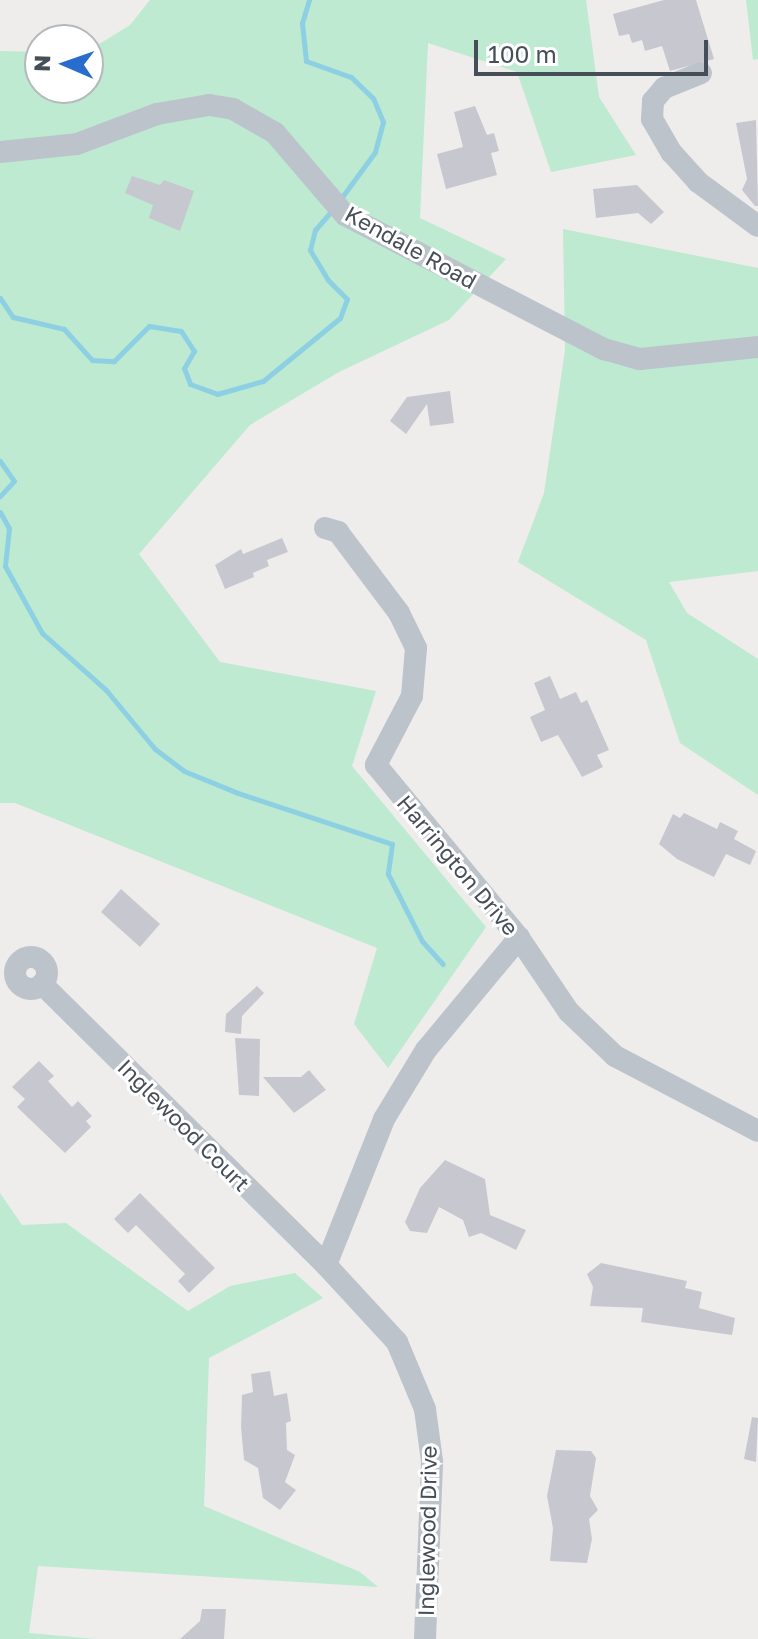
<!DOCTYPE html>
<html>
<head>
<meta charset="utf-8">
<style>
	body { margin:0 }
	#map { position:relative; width:758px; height:1639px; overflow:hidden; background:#efecec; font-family:"Golos Text",sans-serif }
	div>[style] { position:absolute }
	.green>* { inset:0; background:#bdead0 }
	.stream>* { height:5px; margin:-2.5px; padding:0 2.5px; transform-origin:2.5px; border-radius:2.5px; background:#8ed0e3 }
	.building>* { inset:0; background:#c7c8cf }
	.minor>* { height:22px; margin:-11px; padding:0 11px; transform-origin:11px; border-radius:11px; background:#bcc3cb }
	.minor>.ring { margin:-11px; padding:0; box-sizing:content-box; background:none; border:22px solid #bcc3cb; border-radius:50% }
	span { translate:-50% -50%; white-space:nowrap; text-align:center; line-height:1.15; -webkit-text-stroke:6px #fff; paint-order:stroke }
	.street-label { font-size:22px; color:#464f58 }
	.north { position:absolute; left:24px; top:24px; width:80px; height:80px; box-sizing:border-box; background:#fff; border:2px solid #b5b9bc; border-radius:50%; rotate:272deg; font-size:22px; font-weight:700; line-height:32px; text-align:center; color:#464f58 }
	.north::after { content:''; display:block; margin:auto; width:28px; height:36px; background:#286cce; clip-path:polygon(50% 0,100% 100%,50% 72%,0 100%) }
	.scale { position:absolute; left:474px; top:40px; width:234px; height:36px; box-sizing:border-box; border:4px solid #464f58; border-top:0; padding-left:10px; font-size:24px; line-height:28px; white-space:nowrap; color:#464f58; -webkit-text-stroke:6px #fff; paint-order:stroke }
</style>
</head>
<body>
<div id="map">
	<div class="green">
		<i style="clip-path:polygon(150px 0,586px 0,599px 97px,636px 155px,551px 172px,517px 72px,428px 43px,420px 218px,506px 259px,449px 320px,339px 372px,250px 425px,139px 554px,220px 662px,376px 691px,352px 766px,486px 927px,388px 1068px,354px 1024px,377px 948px,15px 803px,0 803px,0 51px,40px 52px,40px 88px,88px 88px,88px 51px,130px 25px)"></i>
		<i style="clip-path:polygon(746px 0,758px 0,758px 59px,753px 60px)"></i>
		<i style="clip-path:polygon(563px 229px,758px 268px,758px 571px,669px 582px,687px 613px,758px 659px,758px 795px,680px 743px,646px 640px,518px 562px,544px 493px,565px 350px)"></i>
		<i style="clip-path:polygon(0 1193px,22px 1225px,66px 1223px,188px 1311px,230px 1286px,295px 1273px,323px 1298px,209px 1358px,204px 1506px,360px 1572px,378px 1587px,38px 1566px,29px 1633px,96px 1639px,0 1639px)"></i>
	</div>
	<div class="stream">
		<i style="left:309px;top:0;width:24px;rotate:107deg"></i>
		<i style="left:302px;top:23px;width:38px;rotate:84deg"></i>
		<i style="left:306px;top:61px;width:48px;rotate:19.6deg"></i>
		<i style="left:351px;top:77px;width:30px;rotate:44deg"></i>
		<i style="left:373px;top:98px;width:26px;rotate:67deg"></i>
		<i style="left:383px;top:122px;width:31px;rotate:105deg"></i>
		<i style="left:375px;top:152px;width:61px;rotate:126.3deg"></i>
		<i style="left:0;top:298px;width:23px;rotate:56deg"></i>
		<i style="left:13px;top:317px;width:52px;rotate:13.2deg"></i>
		<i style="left:64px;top:329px;width:42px;rotate:47.9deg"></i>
		<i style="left:92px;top:360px;width:22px;rotate:3deg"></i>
		<i style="left:114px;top:361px;width:49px;rotate:-45deg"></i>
		<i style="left:149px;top:326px;width:32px;rotate:9deg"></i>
		<i style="left:181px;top:331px;width:24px;rotate:57deg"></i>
		<i style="left:194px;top:351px;width:20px;rotate:120deg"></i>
		<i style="left:184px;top:368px;width:17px;rotate:69deg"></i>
		<i style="left:190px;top:384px;width:29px;rotate:20deg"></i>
		<i style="left:217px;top:394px;width:48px;rotate:-15.8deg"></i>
		<i style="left:263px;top:381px;width:99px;rotate:-39.3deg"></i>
		<i style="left:340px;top:318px;width:20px;rotate:-70deg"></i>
		<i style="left:347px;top:299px;width:27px;rotate:-135deg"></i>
		<i style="left:328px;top:280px;width:35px;rotate:-121deg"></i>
		<i style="left:310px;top:250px;width:21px;rotate:-76deg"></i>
		<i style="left:315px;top:230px;width:28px;rotate:-49deg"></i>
		<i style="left:0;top:461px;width:24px;rotate:55deg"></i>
		<i style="left:14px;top:481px;width:21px;rotate:133deg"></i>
		<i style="left:0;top:512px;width:18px;rotate:61deg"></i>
		<i style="left:9px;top:528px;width:38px;rotate:96deg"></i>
		<i style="left:5px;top:566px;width:77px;rotate:61.1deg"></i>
		<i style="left:42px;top:633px;width:86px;rotate:41.7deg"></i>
		<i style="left:106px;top:690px;width:77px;rotate:50.3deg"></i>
		<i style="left:155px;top:749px;width:36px;rotate:37deg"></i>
		<i style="left:184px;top:771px;width:58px;rotate:22.2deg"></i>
		<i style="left:238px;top:793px;width:162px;rotate:18.3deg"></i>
		<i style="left:392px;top:844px;width:30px;rotate:98deg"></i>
		<i style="left:388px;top:874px;width:75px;rotate:63.1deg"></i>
		<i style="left:422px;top:941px;width:31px;rotate:48deg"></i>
	</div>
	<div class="building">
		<i style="clip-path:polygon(664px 0,696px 0,714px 59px,670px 71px,662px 46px,645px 51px,642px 40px,632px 43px,629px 34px,619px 36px,613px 14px)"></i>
		<i style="clip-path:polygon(475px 106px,487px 135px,494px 133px,499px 151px,491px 153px,497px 175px,446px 189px,437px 154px,463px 147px,454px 112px)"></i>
		<i style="clip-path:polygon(756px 120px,758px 206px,755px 206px,742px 190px,747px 179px,736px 123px)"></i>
		<i style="clip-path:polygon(132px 176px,160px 185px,164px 180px,194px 191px,180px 231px,149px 218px,153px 205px,125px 193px)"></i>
		<i style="clip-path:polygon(637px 185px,664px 212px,651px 224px,638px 213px,596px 218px,593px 189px)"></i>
		<i style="clip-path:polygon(450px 391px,454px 423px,430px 426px,427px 404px,406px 434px,390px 421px,407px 397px)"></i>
		<i style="clip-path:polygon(282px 538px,288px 552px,267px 560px,269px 566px,253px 573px,254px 577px,225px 589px,215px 565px,241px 549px,243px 554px)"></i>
		<i style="clip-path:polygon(550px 676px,560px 699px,576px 692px,581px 703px,587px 700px,609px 750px,597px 755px,603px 767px,582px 777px,558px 735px,541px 742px,530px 717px,545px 710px,534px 683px)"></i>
		<i style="clip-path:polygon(684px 813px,717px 829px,720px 822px,738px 831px,734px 839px,756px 851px,750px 865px,726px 854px,714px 877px,677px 859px,659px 844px,673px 814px,680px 818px)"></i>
		<i style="clip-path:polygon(121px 889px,160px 924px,140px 947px,101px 912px)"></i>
		<i style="clip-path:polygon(257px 986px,264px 993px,242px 1016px,241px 1034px,225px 1032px,226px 1014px)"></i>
		<i style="clip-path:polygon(235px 1038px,260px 1039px,259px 1096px,239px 1095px)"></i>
		<i style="clip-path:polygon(39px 1061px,54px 1076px,48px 1081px,72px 1107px,78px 1101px,92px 1116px,86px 1121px,91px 1127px,65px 1153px,17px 1107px,25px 1099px,12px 1087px)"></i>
		<i style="clip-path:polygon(309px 1070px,326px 1090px,294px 1113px,263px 1077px,301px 1077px)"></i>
		<i style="clip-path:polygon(445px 1160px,485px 1179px,490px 1215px,526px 1230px,516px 1250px,481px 1233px,469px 1237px,463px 1220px,439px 1207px,427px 1233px,410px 1231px,405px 1222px,420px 1188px)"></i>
		<i style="clip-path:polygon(140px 1193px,215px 1268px,189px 1293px,178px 1281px,185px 1274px,136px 1225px,128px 1233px,114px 1219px)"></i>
		<i style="clip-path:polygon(601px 1263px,687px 1281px,685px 1288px,702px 1292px,699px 1308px,735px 1318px,732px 1335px,641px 1322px,643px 1308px,590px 1306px,593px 1287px,587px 1274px)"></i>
		<i style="clip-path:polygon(270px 1371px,274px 1396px,287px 1393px,291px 1421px,286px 1423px,287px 1450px,295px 1455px,285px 1482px,296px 1490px,280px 1510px,263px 1498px,258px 1468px,244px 1460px,241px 1427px,242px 1395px,253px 1392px,251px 1374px)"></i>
		<i style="clip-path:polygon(752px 1417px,758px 1418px,756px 1462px,744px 1459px)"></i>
		<i style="clip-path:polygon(556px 1450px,591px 1451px,596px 1458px,590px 1496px,598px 1510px,589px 1519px,592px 1539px,587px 1563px,550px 1561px,553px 1528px,547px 1496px)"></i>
		<i style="clip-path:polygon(202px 1609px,226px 1609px,224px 1639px,180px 1639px,200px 1621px)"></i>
	</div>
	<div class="minor">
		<i style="left:701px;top:73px;width:40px;rotate:158deg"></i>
		<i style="left:664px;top:88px;width:17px;rotate:130deg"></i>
		<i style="left:653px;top:101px;width:18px;rotate:93deg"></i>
		<i style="left:652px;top:119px;width:39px;rotate:60deg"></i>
		<i style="left:672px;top:153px;width:39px;rotate:48deg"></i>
		<i style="left:698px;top:182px;width:74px;rotate:36.3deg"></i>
		<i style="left:0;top:152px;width:77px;rotate:-5.9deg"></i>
		<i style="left:77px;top:144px;width:85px;rotate:-20.6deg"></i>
		<i style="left:157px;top:114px;width:53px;rotate:-9.8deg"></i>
		<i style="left:209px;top:105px;width:24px;rotate:9deg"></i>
		<i style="left:233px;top:109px;width:48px;rotate:29.7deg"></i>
		<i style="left:275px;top:133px;width:108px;rotate:49.5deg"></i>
		<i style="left:345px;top:215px;width:292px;rotate:27.4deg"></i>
		<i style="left:604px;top:349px;width:37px;rotate:16deg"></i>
		<i style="left:640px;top:359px;width:119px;rotate:-5.8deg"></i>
		<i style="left:325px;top:528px;width:14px;rotate:17deg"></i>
		<i style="left:338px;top:532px;width:101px;rotate:53deg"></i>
		<i style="left:399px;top:613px;width:39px;rotate:64deg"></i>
		<i style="left:416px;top:648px;width:48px;rotate:94.8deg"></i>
		<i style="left:412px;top:696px;width:78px;rotate:117.6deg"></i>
		<i style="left:376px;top:765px;width:224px;rotate:50.4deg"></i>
		<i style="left:519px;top:938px;width:89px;rotate:56deg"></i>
		<i style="left:569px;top:1012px;width:64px;rotate:43.7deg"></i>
		<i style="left:615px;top:1056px;width:161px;rotate:27.7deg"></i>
		<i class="ring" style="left:15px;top:957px;width:10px;height:10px"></i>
		<i style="left:42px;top:984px;width:400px;rotate:44.7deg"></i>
		<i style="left:425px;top:1639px;width:178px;rotate:-87.7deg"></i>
		<i style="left:432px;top:1461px;width:52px;rotate:-97.7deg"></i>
		<i style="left:425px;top:1409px;width:73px;rotate:-112.7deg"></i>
		<i style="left:397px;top:1342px;width:105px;rotate:-132.7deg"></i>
		<i style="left:326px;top:1265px;width:157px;rotate:-68.3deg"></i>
		<i style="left:384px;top:1119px;width:81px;rotate:-58.7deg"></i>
		<i style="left:426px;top:1050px;width:146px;rotate:-50.3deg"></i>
	</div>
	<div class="street-label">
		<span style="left:411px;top:247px;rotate:29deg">Kendale Road</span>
		<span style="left:458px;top:865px;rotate:50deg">Harrington Drive</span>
		<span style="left:184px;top:1125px;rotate:45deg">Inglewood Court</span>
		<span style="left:427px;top:1531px;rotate:-89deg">Inglewood Drive</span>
	</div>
	<div class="north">N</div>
	<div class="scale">100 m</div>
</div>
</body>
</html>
